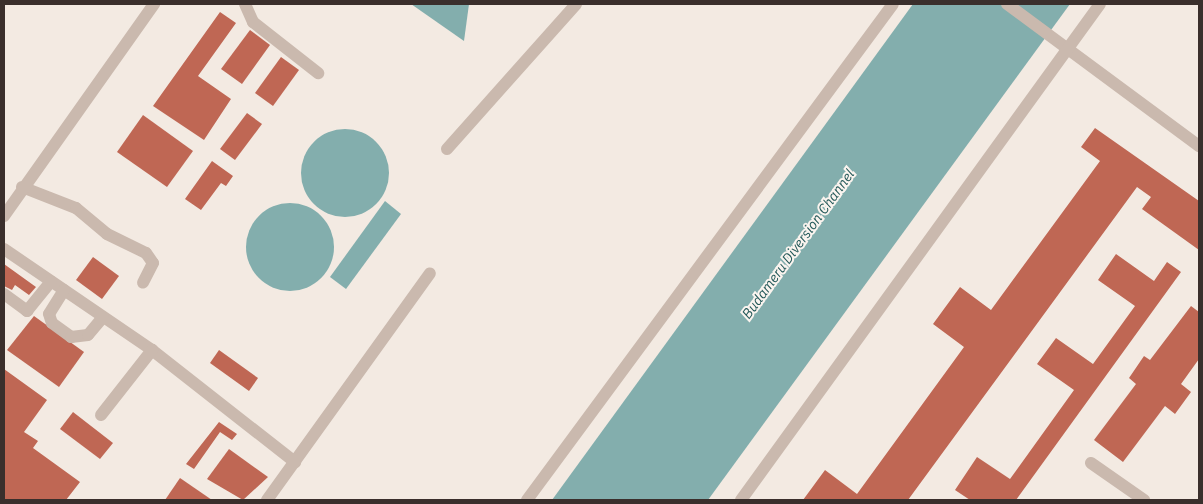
<!DOCTYPE html>
<html>
<head>
<meta charset="utf-8">
<style>
	body { margin:0 }
	#map { position:relative; width:1203px; height:504px; overflow:hidden; background:#f3eae2; font-family:"IBM Plex Sans",sans-serif }
	div>[style] { position:absolute }
	.water>* { inset:0; background:#83aead }
	.round { border-radius:50% }
	.building>* { inset:0; background:#bf6754 }
	.minor>* { height:12px; margin:-6px; padding:0 6px; transform-origin:6px; border-radius:6px; background:#cab9ae }
	span { translate:-50% -50%; white-space:nowrap; text-align:center; line-height:1.15; -webkit-text-stroke:4px #faf4ef; paint-order:stroke }
	.water-label { font-size:14px; color:#245959; font-style:italic }
	.frame { position:absolute; inset:0; border:5px solid #3a2f2c; pointer-events:none }
</style>
</head>
<body>
<div id="map">
	<div class="water">
		<i style="clip-path:polygon(411px 4px,469px 4px,464px 41px)"></i>
		<i style="clip-path:polygon(913px 4px,1070px 4px,708px 500px,552px 500px)"></i>
		<i class="round" style="left:301px;top:129px;width:88px;height:88px"></i>
		<i style="clip-path:polygon(385px 201px,401px 214px,346px 289px,330px 277px)"></i>
		<i class="round" style="left:246px;top:203px;width:88px;height:88px"></i>
	</div>
	<div class="building">
		<i style="clip-path:polygon(220px 12px,236px 23px,198px 76px,231px 99px,204px 140px,153px 106px)"></i>
		<i style="clip-path:polygon(250px 30px,270px 45px,242px 84px,221px 69px)"></i>
		<i style="clip-path:polygon(281px 57px,299px 70px,273px 106px,255px 93px)"></i>
		<i style="clip-path:polygon(247px 113px,262px 124px,235px 160px,220px 149px)"></i>
		<i style="clip-path:polygon(143px 115px,193px 151px,167px 187px,117px 152px)"></i>
		<i style="clip-path:polygon(1095px 128px,1199px 201px,1199px 250px,1142px 209px,1151px 197px,1137px 187px,908px 500px,803px 500px,825px 470px,857px 494px,964px 347px,933px 324px,960px 287px,991px 310px,1100px 161px,1081px 147px)"></i>
		<i style="clip-path:polygon(212px 161px,233px 176px,226px 186px,221px 183px,201px 210px,185px 199px)"></i>
		<i style="clip-path:polygon(1116px 254px,1154px 281px,1167px 262px,1181px 272px,1016px 500px,970px 500px,955px 490px,977px 457px,1010px 479px,1074px 390px,1037px 364px,1056px 338px,1093px 364px,1135px 306px,1098px 280px)"></i>
		<i style="clip-path:polygon(93px 257px,119px 276px,102px 299px,76px 280px)"></i>
		<i style="clip-path:polygon(4px 264px,36px 287px,29px 295px,15px 285px,12px 290px,4px 286px)"></i>
		<i style="clip-path:polygon(1191px 306px,1199px 312px,1199px 359px,1181px 384px,1191px 392px,1175px 414px,1165px 406px,1123px 462px,1094px 440px,1136px 384px,1129px 378px,1144px 356px,1150px 360px)"></i>
		<i style="clip-path:polygon(34px 316px,84px 352px,59px 387px,7px 350px)"></i>
		<i style="clip-path:polygon(219px 350px,258px 378px,249px 391px,210px 363px)"></i>
		<i style="clip-path:polygon(4px 369px,47px 400px,24px 432px,38px 441px,33px 448px,80px 482px,66px 500px,4px 500px)"></i>
		<i style="clip-path:polygon(73px 412px,113px 443px,100px 459px,60px 429px)"></i>
		<i style="clip-path:polygon(219px 422px,237px 434px,232px 440px,220px 432px,194px 469px,186px 464px)"></i>
		<i style="clip-path:polygon(229px 449px,268px 477px,243px 500px,207px 479px)"></i>
		<i style="clip-path:polygon(180px 478px,212px 500px,165px 500px)"></i>
	</div>
	<div class="minor">
		<i style="left:245px;top:4px;width:20px;rotate:66deg"></i>
		<i style="left:253px;top:22px;width:83px;rotate:38.1deg"></i>
		<i style="left:1007px;top:4px;width:239px;rotate:36.5deg"></i>
		<i style="left:447px;top:149px;width:194px;rotate:-48.3deg"></i>
		<i style="left:22px;top:187px;width:58px;rotate:21.3deg"></i>
		<i style="left:76px;top:208px;width:40px;rotate:40deg"></i>
		<i style="left:107px;top:234px;width:43px;rotate:26deg"></i>
		<i style="left:146px;top:253px;width:12px;rotate:55deg"></i>
		<i style="left:153px;top:263px;width:22px;rotate:117deg"></i>
		<i style="left:4px;top:216px;width:260px;rotate:-54.7deg"></i>
		<i style="left:4px;top:249px;width:179px;rotate:34.3deg"></i>
		<i style="left:152px;top:350px;width:182px;rotate:38.1deg"></i>
		<i style="left:64px;top:290px;width:28px;rotate:122deg"></i>
		<i style="left:49px;top:314px;width:9px;rotate:72deg"></i>
		<i style="left:52px;top:323px;width:24px;rotate:36deg"></i>
		<i style="left:71px;top:337px;width:17px;rotate:-7deg"></i>
		<i style="left:88px;top:335px;width:23px;rotate:-50deg"></i>
		<i style="left:4px;top:294px;width:29px;rotate:36deg"></i>
		<i style="left:27px;top:311px;width:38px;rotate:-51deg"></i>
		<i style="left:101px;top:415px;width:83px;rotate:-51.9deg"></i>
		<i style="left:1091px;top:463px;width:65px;rotate:34.9deg"></i>
		<i style="left:267px;top:500px;width:279px;rotate:-54.3deg"></i>
		<i style="left:527px;top:500px;width:616px;rotate:-53.58deg"></i>
		<i style="left:741px;top:500px;width:612px;rotate:-54.1deg"></i>
	</div>
	<div class="water-label">
		<span style="left:798px;top:244px;rotate:-54deg">Budameru Diversion Channel</span>
	</div>
	<div class="frame"></div>
</div>
</body>
</html>
